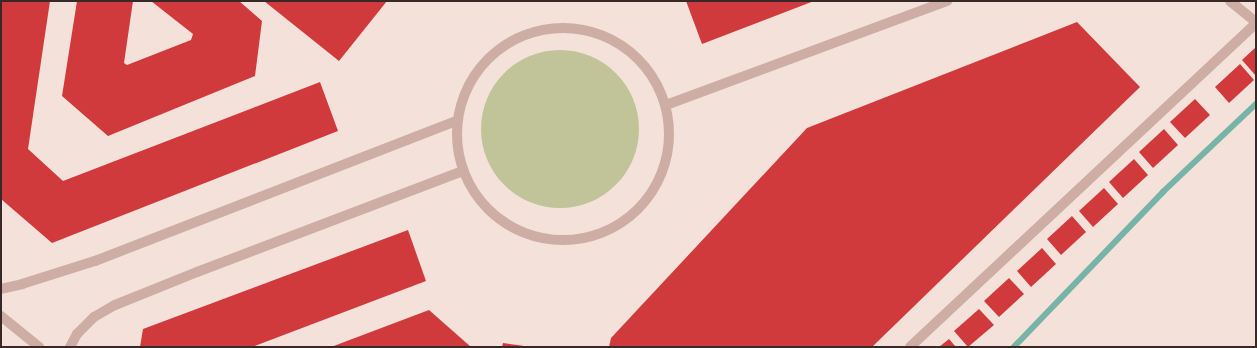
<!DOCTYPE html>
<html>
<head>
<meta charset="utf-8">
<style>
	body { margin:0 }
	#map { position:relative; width:1257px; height:348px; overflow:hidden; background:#f4e1da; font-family:"DejaVu Sans",sans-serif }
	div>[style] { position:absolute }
	.green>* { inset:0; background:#c1c498 }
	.round { border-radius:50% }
	.stream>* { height:5.5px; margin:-2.75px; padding:0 2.75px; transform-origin:2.75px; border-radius:2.75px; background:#76b4a7 }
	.building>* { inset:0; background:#d13a3c }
	.minor>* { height:10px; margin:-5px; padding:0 5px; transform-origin:5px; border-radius:5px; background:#cdada4 }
	.minor>.ring { margin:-5px; padding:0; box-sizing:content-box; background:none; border:10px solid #cdada4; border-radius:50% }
	span { translate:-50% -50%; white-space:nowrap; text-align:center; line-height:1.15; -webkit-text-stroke:4px #fbede7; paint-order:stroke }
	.frame { position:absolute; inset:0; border:2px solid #382827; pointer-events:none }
</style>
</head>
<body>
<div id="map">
	<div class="green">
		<i class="round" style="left:481px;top:50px;width:158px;height:158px"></i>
	</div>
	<div class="stream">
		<i style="left:1014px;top:347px;width:215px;rotate:-46.1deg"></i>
		<i style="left:1163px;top:192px;width:128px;rotate:-43.4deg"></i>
	</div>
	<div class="building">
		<i style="clip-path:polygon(1px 1px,50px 1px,28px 149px,63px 181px,320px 82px,338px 131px,52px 243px,1px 199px)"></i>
		<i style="clip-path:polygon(77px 1px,133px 1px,124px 63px,127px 65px,191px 40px,193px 34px,151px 1px,239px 1px,262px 21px,255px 76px,108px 136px,62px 96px)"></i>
		<i style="clip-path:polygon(264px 1px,387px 1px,339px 61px)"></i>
		<i style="clip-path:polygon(686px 1px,814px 1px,702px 44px)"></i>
		<i style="clip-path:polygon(1077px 22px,1140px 87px,872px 347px,609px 347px,611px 338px,807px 128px)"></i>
		<i style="clip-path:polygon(1256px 47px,1256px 76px,1242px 60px)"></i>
		<i style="clip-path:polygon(1240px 64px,1254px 80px,1229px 103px,1215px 87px)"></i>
		<i style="clip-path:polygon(1195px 99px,1210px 115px,1185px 138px,1170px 122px)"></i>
		<i style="clip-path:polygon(1164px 129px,1178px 145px,1153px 168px,1139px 152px)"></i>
		<i style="clip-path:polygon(1134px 159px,1148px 175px,1123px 198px,1109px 182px)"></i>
		<i style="clip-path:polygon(1104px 188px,1118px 204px,1093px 227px,1079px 211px)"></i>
		<i style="clip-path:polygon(1072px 216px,1086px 232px,1061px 255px,1047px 239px)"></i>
		<i style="clip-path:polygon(408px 230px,426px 281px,252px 347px,140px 347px,143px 329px)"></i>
		<i style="clip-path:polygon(1042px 248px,1056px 264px,1031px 287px,1017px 271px)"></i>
		<i style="clip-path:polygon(1009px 278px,1024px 294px,999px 317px,984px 301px)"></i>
		<i style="clip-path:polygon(979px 309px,994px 325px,968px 347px,954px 331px)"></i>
		<i style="clip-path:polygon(429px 310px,471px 347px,331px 347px)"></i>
		<i style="clip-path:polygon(949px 339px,956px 347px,939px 347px)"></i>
		<i style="clip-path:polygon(503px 343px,524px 346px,524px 347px,502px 347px)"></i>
	</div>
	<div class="minor">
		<i style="left:1230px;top:1px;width:33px;rotate:39deg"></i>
		<i class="ring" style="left:457px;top:28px;width:202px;height:202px"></i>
		<i style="left:666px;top:105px;width:300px;rotate:-20.3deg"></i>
		<i style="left:1px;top:289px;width:22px;rotate:-13deg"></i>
		<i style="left:22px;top:284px;width:77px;rotate:-17.5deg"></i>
		<i style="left:95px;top:261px;width:389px;rotate:-21.2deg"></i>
		<i style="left:1px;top:316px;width:49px;rotate:39.2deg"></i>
		<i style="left:70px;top:347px;width:15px;rotate:-62deg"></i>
		<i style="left:77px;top:334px;width:24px;rotate:-45deg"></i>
		<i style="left:94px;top:317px;width:24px;rotate:-30deg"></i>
		<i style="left:115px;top:305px;width:88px;rotate:-21.9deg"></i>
		<i style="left:197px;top:272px;width:285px;rotate:-20.8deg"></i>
		<i style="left:910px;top:347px;width:474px;rotate:-43.1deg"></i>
	</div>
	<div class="frame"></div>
</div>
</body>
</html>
